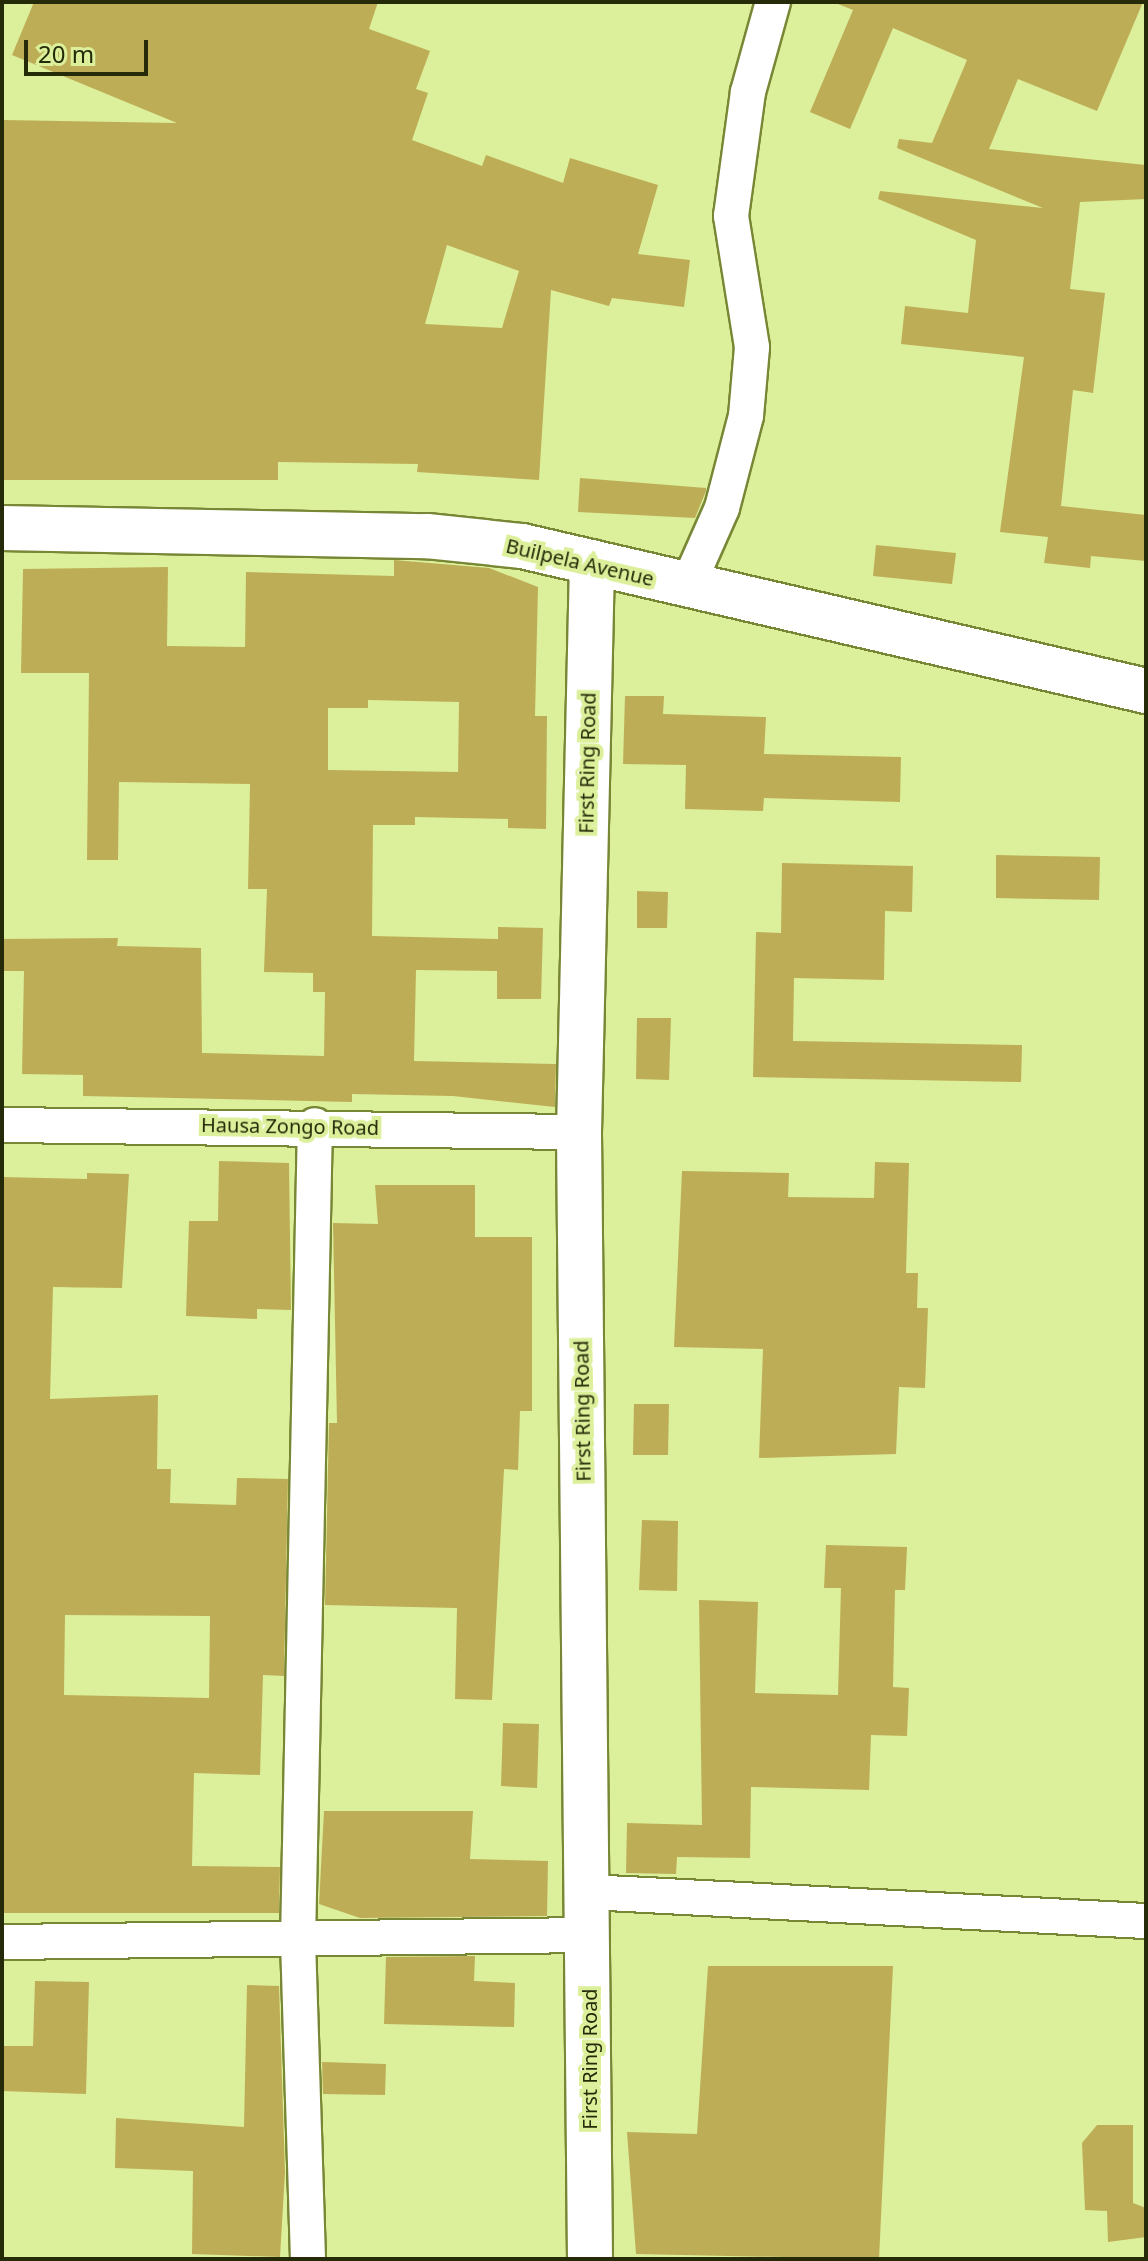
<!DOCTYPE html>
<html>
<head>
<meta charset="utf-8">
<style>
	body { margin:0 }
	#map { position:relative; width:1148px; height:2261px; overflow:hidden; background:#dcef9a; font-family:"Noto Sans",sans-serif }
	div>[style] { position:absolute }
	.building>* { inset:0; background:#bead57 }
	.roads { filter:drop-shadow(2px 0 #788735) drop-shadow(-2px 0 #788735) drop-shadow(0 2px #788735) drop-shadow(0 -2px #788735) }
	.minor>* { height:34px; margin:-17px; padding:0 17px; transform-origin:17px; border-radius:17px; background:#fff }
	.tertiary>* { height:44px; margin:-22px; padding:0 22px; transform-origin:22px; border-radius:22px; background:#fff }
	span { translate:-50% -50%; white-space:nowrap; text-align:center; line-height:1.15; -webkit-text-stroke:8px #dcef9a; paint-order:stroke }
	.street-label { font-size:20px; color:#252b08 }
	.frame { position:absolute; inset:0; border:4px solid #252b08; pointer-events:none }
	.scale { position:absolute; left:24px; top:40px; width:124px; height:36px; box-sizing:border-box; border:4px solid #252b08; border-top:0; padding-left:10px; font-size:24px; line-height:28px; white-space:nowrap; color:#252b08; -webkit-text-stroke:6px #dcef9a; paint-order:stroke }
</style>
</head>
<body>
<div id="map">
	<div class="building">
		<i style="clip-path:polygon(evenodd,34px 2px,378px 2px,369px 29px,430px 51px,416px 89px,428px 93px,412px 140px,482px 166px,486px 155px,563px 183px,570px 158px,658px 185px,638px 254px,690px 260px,684px 307px,612px 298px,609px 306px,551px 290px,539px 480px,417px 472px,418px 464px,278px 462px,278px 480px,2px 480px,2px 120px,177px 123px,12px 55px,34px 2px,447px 245px,519px 271px,502px 328px,425px 324px,447px 245px)"></i>
		<i style="clip-path:polygon(833px 2px,1143px 2px,1097px 111px,1018px 79px,989px 149px,1146px 165px,1146px 199px,1080px 202px,1070px 289px,1105px 293px,1093px 393px,1073px 390px,1061px 506px,1146px 515px,1146px 561px,1091px 556px,1090px 568px,1044px 563px,1048px 537px,1000px 532px,1024px 357px,901px 344px,905px 306px,968px 313px,976px 240px,878px 199px,880px 191px,1043px 208px,897px 148px,899px 139px,932px 143px,967px 60px,893px 28px,850px 129px,810px 112px,853px 10px)"></i>
		<i style="clip-path:polygon(580px 478px,706px 488px,706px 491px,695px 518px,578px 512px)"></i>
		<i style="clip-path:polygon(876px 545px,956px 553px,952px 584px,873px 576px)"></i>
		<i style="clip-path:polygon(evenodd,394px 560px,489px 568px,538px 587px,535px 716px,547px 716px,546px 829px,508px 828px,508px 819px,415px 817px,415px 825px,373px 825px,372px 936px,498px 939px,498px 927px,543px 928px,541px 999px,497px 999px,497px 971px,416px 970px,414px 1061px,556px 1064px,555px 1107px,453px 1096px,352px 1094px,352px 1102px,83px 1096px,83px 1075px,22px 1074px,24px 971px,2px 971px,2px 939px,118px 938px,117px 946px,201px 948px,202px 1053px,324px 1056px,325px 992px,313px 992px,313px 973px,264px 972px,267px 889px,248px 889px,250px 784px,119px 782px,118px 860px,87px 860px,89px 673px,21px 673px,23px 569px,168px 567px,167px 646px,245px 647px,246px 572px,394px 576px,394px 560px,368px 700px,459px 702px,458px 772px,328px 770px,328px 708px,368px 708px,368px 700px)"></i>
		<i style="clip-path:polygon(625px 696px,664px 696px,663px 714px,766px 717px,764px 754px,901px 757px,900px 802px,764px 798px,763px 811px,685px 809px,686px 765px,623px 764px)"></i>
		<i style="clip-path:polygon(996px 855px,1100px 857px,1099px 900px,996px 898px)"></i>
		<i style="clip-path:polygon(782px 863px,913px 866px,912px 912px,885px 911px,884px 980px,794px 978px,793px 1041px,1022px 1045px,1021px 1082px,753px 1077px,756px 932px,781px 933px)"></i>
		<i style="clip-path:polygon(637px 891px,668px 892px,667px 928px,637px 928px)"></i>
		<i style="clip-path:polygon(637px 1018px,671px 1018px,669px 1080px,636px 1079px)"></i>
		<i style="clip-path:polygon(219px 1161px,289px 1163px,291px 1310px,257px 1309px,257px 1319px,186px 1316px,189px 1221px,218px 1221px)"></i>
		<i style="clip-path:polygon(875px 1162px,909px 1163px,906px 1273px,918px 1273px,917px 1308px,928px 1308px,925px 1388px,899px 1387px,896px 1454px,759px 1458px,763px 1349px,674px 1347px,682px 1171px,789px 1173px,788px 1197px,874px 1198px)"></i>
		<i style="clip-path:polygon(evenodd,87px 1173px,129px 1174px,122px 1288px,53px 1287px,50px 1399px,158px 1395px,157px 1469px,171px 1469px,170px 1503px,236px 1505px,237px 1478px,288px 1479px,284px 1676px,263px 1675px,260px 1775px,194px 1773px,192px 1866px,280px 1867px,279px 1913px,2px 1913px,2px 1177px,87px 1179px,87px 1173px,65px 1615px,210px 1616px,209px 1698px,64px 1695px,65px 1615px)"></i>
		<i style="clip-path:polygon(375px 1185px,475px 1185px,475px 1237px,532px 1237px,532px 1411px,520px 1411px,518px 1470px,504px 1469px,492px 1700px,455px 1699px,457px 1608px,325px 1605px,329px 1423px,337px 1423px,333px 1223px,378px 1224px)"></i>
		<i style="clip-path:polygon(634px 1404px,669px 1404px,668px 1455px,633px 1455px)"></i>
		<i style="clip-path:polygon(642px 1520px,678px 1521px,677px 1591px,639px 1590px)"></i>
		<i style="clip-path:polygon(826px 1545px,907px 1547px,905px 1590px,895px 1590px,893px 1687px,909px 1688px,907px 1736px,871px 1735px,869px 1790px,751px 1787px,750px 1858px,677px 1857px,676px 1874px,626px 1873px,627px 1823px,702px 1825px,699px 1600px,758px 1602px,755px 1693px,838px 1695px,841px 1588px,824px 1588px)"></i>
		<i style="clip-path:polygon(503px 1723px,539px 1724px,537px 1788px,501px 1786px)"></i>
		<i style="clip-path:polygon(324px 1811px,473px 1811px,470px 1859px,548px 1861px,547px 1916px,360px 1918px,319px 1904px)"></i>
		<i style="clip-path:polygon(475px 1956px,474px 1981px,515px 1983px,514px 2027px,384px 2024px,386px 1957px)"></i>
		<i style="clip-path:polygon(708px 1966px,893px 1966px,879px 2259px,636px 2254px,627px 2132px,697px 2134px)"></i>
		<i style="clip-path:polygon(35px 1981px,89px 1982px,86px 2094px,2px 2091px,2px 2046px,33px 2046px)"></i>
		<i style="clip-path:polygon(247px 1985px,279px 1986px,285px 2172px,280px 2257px,192px 2254px,193px 2171px,115px 2168px,116px 2118px,244px 2127px)"></i>
		<i style="clip-path:polygon(322px 2062px,386px 2064px,385px 2095px,323px 2094px)"></i>
		<i style="clip-path:polygon(1097px 2125px,1133px 2125px,1133px 2203px,1146px 2208px,1146px 2237px,1108px 2242px,1107px 2211px,1085px 2210px,1082px 2143px)"></i>
	</div>
	<div class="roads">
		<div class="minor">
			<i style="left:687px;top:587px;width:86px;rotate:-66.1deg"></i>
			<i style="left:722px;top:508px;width:95px;rotate:-75.4deg"></i>
			<i style="left:746px;top:416px;width:69px;rotate:-85deg"></i>
			<i style="left:752px;top:347px;width:133px;rotate:-99.1deg"></i>
			<i style="left:731px;top:216px;width:125px;rotate:-82.2deg"></i>
			<i style="left:748px;top:92px;width:93px;rotate:-74.5deg"></i>
			<i style="left:2px;top:1125px;width:577px;rotate:0.7deg"></i>
			<i style="left:588px;top:1892px;width:559px;rotate:2.98deg"></i>
			<i style="left:2px;top:1942px;width:587px;rotate:-0.68deg"></i>
			<i style="left:308px;top:2259px;width:318px;rotate:-91.8deg"></i>
			<i style="left:298px;top:1941px;width:816px;rotate:-88.81deg"></i>
		</div>
		<div class="tertiary">
			<i style="left:2px;top:528px;width:425px;rotate:1.1deg"></i>
			<i style="left:427px;top:536px;width:96px;rotate:6deg"></i>
			<i style="left:522px;top:546px;width:641px;rotate:13.08deg"></i>
			<i style="left:590px;top:2259px;width:1127px;rotate:-90.56deg"></i>
			<i style="left:579px;top:1132px;width:570px;rotate:-88.69deg"></i>
		</div>
	</div>
	<div class="street-label">
		<span style="left:580px;top:562px;rotate:13deg">Builpela Avenue</span>
		<span style="left:587px;top:763px;rotate:-89deg">First Ring Road</span>
		<span style="left:290px;top:1126px;rotate:1deg">Hausa Zongo Road</span>
		<span style="left:582px;top:1411px;rotate:-91deg">First Ring Road</span>
		<span style="left:589px;top:2059px;rotate:-90deg">First Ring Road</span>
	</div>
	<div class="frame"></div>
	<div class="scale">20 m</div>
</div>
</body>
</html>
